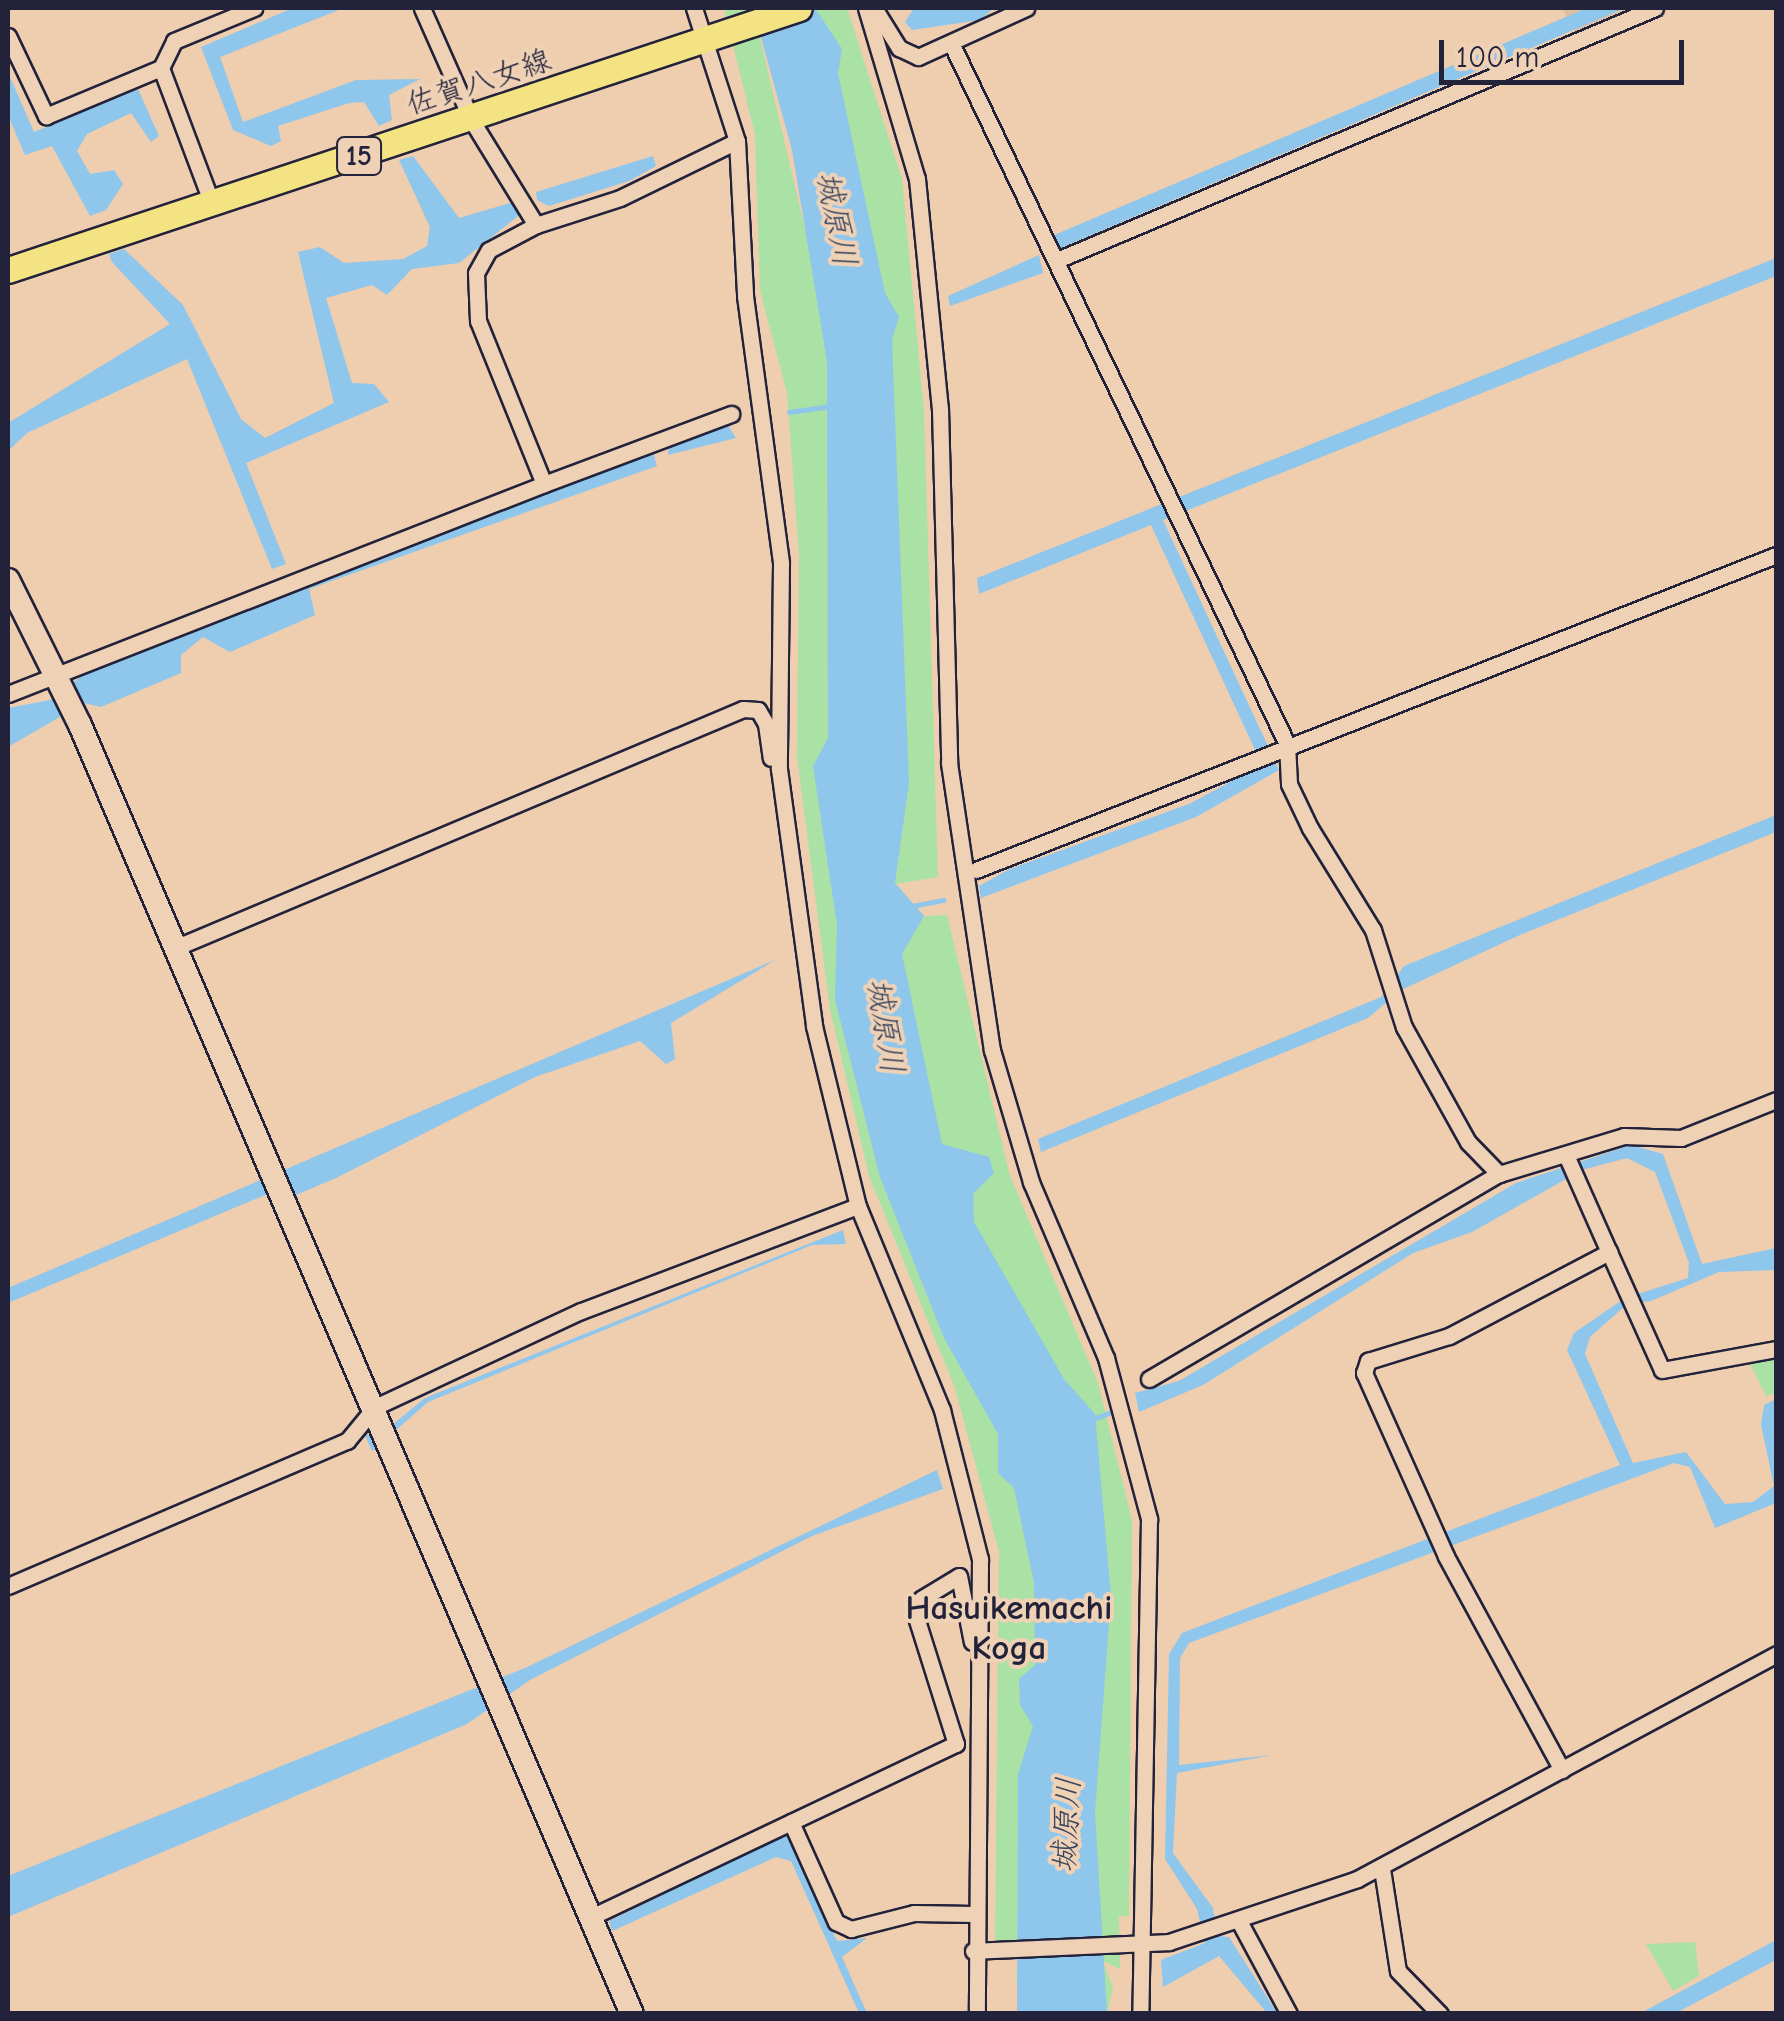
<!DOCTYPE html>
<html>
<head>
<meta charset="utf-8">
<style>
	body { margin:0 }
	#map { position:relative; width:1784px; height:2021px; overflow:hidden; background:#efcdaf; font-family:"Comic Neue","Klee One",sans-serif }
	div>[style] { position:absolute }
	.built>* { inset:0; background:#e0bea2 }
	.green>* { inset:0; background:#aae1a4 }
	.water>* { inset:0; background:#8ec6ec }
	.stream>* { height:5px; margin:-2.5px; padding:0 2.5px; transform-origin:2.5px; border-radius:2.5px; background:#8ec6ec }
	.roads { filter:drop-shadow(2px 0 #22223b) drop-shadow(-2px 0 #22223b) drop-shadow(0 2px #22223b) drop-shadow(0 -2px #22223b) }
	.street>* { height:15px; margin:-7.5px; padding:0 7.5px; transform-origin:7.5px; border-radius:7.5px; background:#efd2b6 }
	.secondary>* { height:22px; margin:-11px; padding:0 11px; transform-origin:11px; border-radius:11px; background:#efd2b6 }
	.primary>* { height:25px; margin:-12.5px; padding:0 12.5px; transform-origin:12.5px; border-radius:12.5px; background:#f4e382 }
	span { translate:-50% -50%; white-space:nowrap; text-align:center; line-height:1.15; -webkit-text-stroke:8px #efd2b6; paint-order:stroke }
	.shield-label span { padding:2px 8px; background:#efd2b6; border:2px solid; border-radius:8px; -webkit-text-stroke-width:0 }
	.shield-label { font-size:28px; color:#22223b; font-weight:700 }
	.street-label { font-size:30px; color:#22223b }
	.water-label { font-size:32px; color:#38435e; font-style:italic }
	.quarter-label { font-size:35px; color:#22223b; font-weight:700 }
	.frame { position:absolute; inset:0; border:10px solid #22223b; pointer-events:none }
	.scale { position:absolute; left:1439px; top:40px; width:245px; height:45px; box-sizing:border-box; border:5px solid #22223b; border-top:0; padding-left:12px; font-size:30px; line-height:35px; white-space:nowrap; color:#22223b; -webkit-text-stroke:8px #efd2b6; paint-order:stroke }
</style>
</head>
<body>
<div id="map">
	<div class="built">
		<i style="clip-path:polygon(1562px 8px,1667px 8px,1580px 43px)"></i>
	</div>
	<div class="green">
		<i style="clip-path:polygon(724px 8px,753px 8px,838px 369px,838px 835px,1027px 1477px,1048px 1582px,1017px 1996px,1017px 1940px,995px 1940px,999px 1552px,955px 1388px,869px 1176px,830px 1009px,797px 757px,799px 555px,787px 393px,760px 291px,755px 135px)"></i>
		<i style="clip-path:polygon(803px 8px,847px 8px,902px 179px,924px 411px,938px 877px,896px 884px,924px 916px,947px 915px,1010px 1176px,1098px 1383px,1132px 1520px,1129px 1916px,1119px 1916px,1120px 1969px,1103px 1961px,1113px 1988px,1107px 2013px,1092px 1964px,1062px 1392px,946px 1173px,888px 886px,868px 266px)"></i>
		<i style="clip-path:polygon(1776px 1354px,1776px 1393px,1766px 1396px,1748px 1360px)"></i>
		<i style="clip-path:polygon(1695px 1942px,1699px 1976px,1673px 1991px,1646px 1944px)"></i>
	</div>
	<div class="water">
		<i style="clip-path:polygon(293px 8px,344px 8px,220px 57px,243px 122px,356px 80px,420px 79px,389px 95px,392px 120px,379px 126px,364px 102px,349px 103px,278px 126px,281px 141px,271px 146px,233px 130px,201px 47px)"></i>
		<i style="clip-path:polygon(753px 8px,815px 8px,842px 49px,838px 73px,885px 293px,899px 317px,892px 339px,909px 783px,895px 883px,924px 916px,902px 954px,942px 1144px,989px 1157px,994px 1173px,973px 1194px,974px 1222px,1064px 1379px,1095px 1414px,1111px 1596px,1095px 1813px,1107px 2013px,1017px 2013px,1018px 1774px,1033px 1726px,1020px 1705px,1019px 1679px,1035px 1665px,1034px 1583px,1014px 1488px,998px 1473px,998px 1434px,944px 1338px,880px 1177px,835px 1000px,837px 925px,813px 766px,828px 738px,827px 362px,792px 150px)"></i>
		<i style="clip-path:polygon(914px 8px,994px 8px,980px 20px,912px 30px,905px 22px)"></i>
		<i style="clip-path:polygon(1587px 8px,1625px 8px,1058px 249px,1052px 236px)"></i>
		<i style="clip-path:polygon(8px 72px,34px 132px,138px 89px,159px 136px,151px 142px,131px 113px,87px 134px,77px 151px,90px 174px,114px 170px,123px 184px,106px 210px,90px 216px,52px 146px,25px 155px,8px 115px)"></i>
		<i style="clip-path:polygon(413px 156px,459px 218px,513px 202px,522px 213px,459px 263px,412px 269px,387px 295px,372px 285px,326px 298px,352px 383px,374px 384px,389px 402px,246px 463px,286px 564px,272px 569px,187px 359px,27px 433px,8px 451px,8px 423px,170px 324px,112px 262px,109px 254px,124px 249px,183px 305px,241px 419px,265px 438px,334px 403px,298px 252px,320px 247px,344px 263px,403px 259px,427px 246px,430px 227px,399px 160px)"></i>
		<i style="clip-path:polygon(653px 156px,656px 166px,629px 181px,549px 206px,537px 200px,536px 192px)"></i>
		<i style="clip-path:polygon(1039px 255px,1043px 273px,950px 306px,948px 296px)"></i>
		<i style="clip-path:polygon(1776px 258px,1776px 276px,1163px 520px,1279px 770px,1196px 817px,981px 898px,979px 886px,1010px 869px,1189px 804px,1262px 765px,1151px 525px,979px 594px,977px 578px)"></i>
		<i style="clip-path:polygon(728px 425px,736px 438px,668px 455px,669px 446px)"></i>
		<i style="clip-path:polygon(653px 452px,657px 466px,309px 589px,315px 615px,230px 652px,203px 637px,181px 655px,181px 673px,101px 707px,84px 703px,8px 747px,8px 708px,50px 700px,87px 672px,286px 586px)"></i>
		<i style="clip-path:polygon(1776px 815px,1776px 832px,1522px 934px,1401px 990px,1368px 1018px,1041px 1152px,1038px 1139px,1381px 997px,1404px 966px)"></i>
		<i style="clip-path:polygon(775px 960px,671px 1023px,675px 1059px,666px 1064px,640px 1041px,535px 1077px,336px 1178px,296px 1195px,289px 1185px,8px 1303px,8px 1288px)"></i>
		<i style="clip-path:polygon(1631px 1145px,1663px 1154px,1702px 1264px,1776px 1248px,1776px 1270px,1719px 1272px,1651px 1301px,1627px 1304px,1590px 1337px,1585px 1354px,1633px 1463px,1686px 1452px,1725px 1504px,1753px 1502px,1774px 1486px,1761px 1425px,1764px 1405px,1776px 1399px,1776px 1503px,1715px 1528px,1690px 1467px,1674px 1463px,1189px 1643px,1180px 1658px,1179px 1765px,1272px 1755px,1177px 1773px,1173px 1853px,1213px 1908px,1218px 1936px,1229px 1937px,1277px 2013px,1267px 2013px,1219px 1956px,1163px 1987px,1161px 1960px,1205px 1943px,1197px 1909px,1165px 1859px,1169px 1654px,1182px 1633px,1620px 1465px,1567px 1350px,1574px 1333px,1625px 1298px,1688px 1278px,1689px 1263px,1655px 1172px,1627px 1158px,1582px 1170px,1472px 1232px,1413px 1253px,1203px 1385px,1139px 1412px,1135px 1393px,1179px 1381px,1516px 1183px)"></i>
		<i style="clip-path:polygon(843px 1230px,846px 1244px,812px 1245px,428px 1402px,372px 1451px,364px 1433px,375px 1439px,425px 1398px)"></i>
		<i style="clip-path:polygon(937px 1470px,943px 1489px,812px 1536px,530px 1680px,467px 1724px,8px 1917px,8px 1876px,525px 1668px)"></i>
		<i style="clip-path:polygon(788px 1833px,837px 1941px,867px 1938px,842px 1957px,867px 2013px,859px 2013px,791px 1861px,776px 1857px,612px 1931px,609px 1921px)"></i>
		<i style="clip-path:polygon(1776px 1940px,1776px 1960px,1676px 2013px,1641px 2013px)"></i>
	</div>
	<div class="stream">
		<i style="left:789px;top:412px;width:42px;rotate:-8.1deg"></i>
		<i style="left:912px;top:906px;width:32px;rotate:-11deg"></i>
		<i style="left:1093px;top:1419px;width:17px;rotate:-21deg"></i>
	</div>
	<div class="roads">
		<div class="street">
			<i style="left:694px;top:8px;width:140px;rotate:72.1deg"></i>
			<i style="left:737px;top:141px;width:155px;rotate:87deg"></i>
			<i style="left:745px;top:296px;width:270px;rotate:82.3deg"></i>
			<i style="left:781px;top:564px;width:205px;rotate:90.6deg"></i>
			<i style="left:779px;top:769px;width:259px;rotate:82.2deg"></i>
			<i style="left:814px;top:1026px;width:185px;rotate:76.3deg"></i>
			<i style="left:858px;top:1206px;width:221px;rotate:67.6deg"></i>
			<i style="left:942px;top:1410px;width:154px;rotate:75.7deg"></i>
			<i style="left:980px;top:1559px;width:455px;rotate:90.4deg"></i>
			<i style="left:866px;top:8px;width:178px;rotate:73.4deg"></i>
			<i style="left:917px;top:179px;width:231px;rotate:84.3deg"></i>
			<i style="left:940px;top:409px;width:354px;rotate:88.5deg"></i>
			<i style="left:949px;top:763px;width:290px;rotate:81.5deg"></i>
			<i style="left:992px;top:1050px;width:138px;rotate:73.5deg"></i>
			<i style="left:1031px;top:1182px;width:191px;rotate:66.9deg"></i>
			<i style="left:1106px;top:1358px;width:167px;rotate:75deg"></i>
			<i style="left:1149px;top:1519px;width:495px;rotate:91deg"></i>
			<i style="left:876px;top:11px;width:44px;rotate:58.1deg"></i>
			<i style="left:899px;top:48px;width:21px;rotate:25deg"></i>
			<i style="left:918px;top:57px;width:119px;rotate:-24.4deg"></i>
			<i style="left:8px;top:36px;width:89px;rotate:64.6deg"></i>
			<i style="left:46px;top:116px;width:125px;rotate:-22.7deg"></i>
			<i style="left:161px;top:68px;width:30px;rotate:-64deg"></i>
			<i style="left:174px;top:41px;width:87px;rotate:-22.4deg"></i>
			<i style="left:953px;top:47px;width:773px;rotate:64.4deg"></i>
			<i style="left:1287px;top:744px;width:40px;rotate:87.1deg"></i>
			<i style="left:1289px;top:784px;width:49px;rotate:64.5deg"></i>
			<i style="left:1310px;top:828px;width:120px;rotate:58.3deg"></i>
			<i style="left:1373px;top:930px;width:102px;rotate:72.3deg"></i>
			<i style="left:1404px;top:1027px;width:132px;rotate:60.9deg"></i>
			<i style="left:1468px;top:1142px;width:45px;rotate:45.9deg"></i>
			<i style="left:161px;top:68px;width:142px;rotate:69.4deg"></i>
			<i style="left:536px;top:225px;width:88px;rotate:-17.8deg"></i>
			<i style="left:620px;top:198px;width:130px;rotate:-26deg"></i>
			<i style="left:1057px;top:260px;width:649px;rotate:-22.85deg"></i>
			<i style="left:544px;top:484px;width:200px;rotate:-20.5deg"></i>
			<i style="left:8px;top:694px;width:576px;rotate:-21.39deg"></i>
			<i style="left:544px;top:484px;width:176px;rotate:-112deg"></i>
			<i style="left:478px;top:321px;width:48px;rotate:-92.4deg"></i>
			<i style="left:476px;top:273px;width:26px;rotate:-61deg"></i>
			<i style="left:489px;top:250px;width:53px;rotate:-28deg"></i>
			<i style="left:536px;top:225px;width:122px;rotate:-121.6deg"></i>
			<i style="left:472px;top:121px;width:124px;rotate:-113.9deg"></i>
			<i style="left:976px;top:870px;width:860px;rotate:-21.49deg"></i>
			<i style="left:177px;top:947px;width:614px;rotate:-22.81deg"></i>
			<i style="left:743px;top:709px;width:15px;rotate:4deg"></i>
			<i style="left:758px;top:710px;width:16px;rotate:60deg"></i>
			<i style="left:766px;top:724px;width:34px;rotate:82deg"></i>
			<i style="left:1609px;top:1252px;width:129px;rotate:65.8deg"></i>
			<i style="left:1662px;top:1370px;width:116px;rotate:-10.4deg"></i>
			<i style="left:1149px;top:1379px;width:406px;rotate:-30.4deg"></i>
			<i style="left:1499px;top:1174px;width:131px;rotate:-16.9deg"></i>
			<i style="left:1624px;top:1136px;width:57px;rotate:2deg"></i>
			<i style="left:1681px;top:1138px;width:102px;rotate:-21.8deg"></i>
			<i style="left:8px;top:1586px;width:369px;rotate:-23.2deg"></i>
			<i style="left:347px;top:1441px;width:44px;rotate:-50.5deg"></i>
			<i style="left:375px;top:1407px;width:227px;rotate:-25deg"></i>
			<i style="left:581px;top:1311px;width:296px;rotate:-20.8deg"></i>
			<i style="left:1562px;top:1770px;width:243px;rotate:-118.5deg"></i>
			<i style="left:1446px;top:1556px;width:201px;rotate:-114.1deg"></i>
			<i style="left:1364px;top:1373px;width:13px;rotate:-72deg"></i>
			<i style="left:1368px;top:1361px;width:85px;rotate:-17.2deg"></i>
			<i style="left:1449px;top:1336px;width:181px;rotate:-27.7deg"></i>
			<i style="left:1609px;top:1252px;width:106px;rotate:-113.9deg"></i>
			<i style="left:791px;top:1822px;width:110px;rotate:65.8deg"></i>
			<i style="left:836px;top:1922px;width:17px;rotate:25deg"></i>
			<i style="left:851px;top:1929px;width:65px;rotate:-14.3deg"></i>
			<i style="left:914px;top:1913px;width:60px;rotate:1deg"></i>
			<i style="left:1382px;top:1869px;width:103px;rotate:81.1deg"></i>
			<i style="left:1398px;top:1971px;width:60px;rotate:45.7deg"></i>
			<i style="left:591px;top:1917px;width:404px;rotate:-25.4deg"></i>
			<i style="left:956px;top:1744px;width:136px;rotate:-107.5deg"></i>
			<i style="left:915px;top:1614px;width:16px;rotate:-68deg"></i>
			<i style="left:921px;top:1599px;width:44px;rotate:-31.2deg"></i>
			<i style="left:959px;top:1576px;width:67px;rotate:78.9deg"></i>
			<i style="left:1239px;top:1921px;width:106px;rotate:61.7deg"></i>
			<i style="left:973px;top:1951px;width:196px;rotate:-2.6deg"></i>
			<i style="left:1169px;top:1942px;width:198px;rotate:-18.5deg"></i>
			<i style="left:1357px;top:1879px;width:476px;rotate:-28.2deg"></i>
		</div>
		<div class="secondary">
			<i style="left:8px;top:580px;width:162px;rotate:63.6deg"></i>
			<i style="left:80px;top:725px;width:1402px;rotate:66.82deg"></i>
		</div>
		<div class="primary">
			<i style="left:8px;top:270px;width:833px;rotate:-18.33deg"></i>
		</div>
	</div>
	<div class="shield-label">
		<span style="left:359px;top:156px">15</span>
	</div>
	<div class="street-label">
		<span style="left:479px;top:83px;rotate:-18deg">佐賀八女線</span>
	</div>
	<div class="water-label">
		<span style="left:836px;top:219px;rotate:79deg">城原川</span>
		<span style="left:885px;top:1026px;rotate:81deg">城原川</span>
		<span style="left:1067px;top:1825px;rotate:-87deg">城原川</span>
	</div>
	<div class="quarter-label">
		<span style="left:1009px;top:1628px">Hasuikemachi<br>Koga</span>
	</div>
	<div class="frame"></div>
	<div class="scale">100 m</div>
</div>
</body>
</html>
